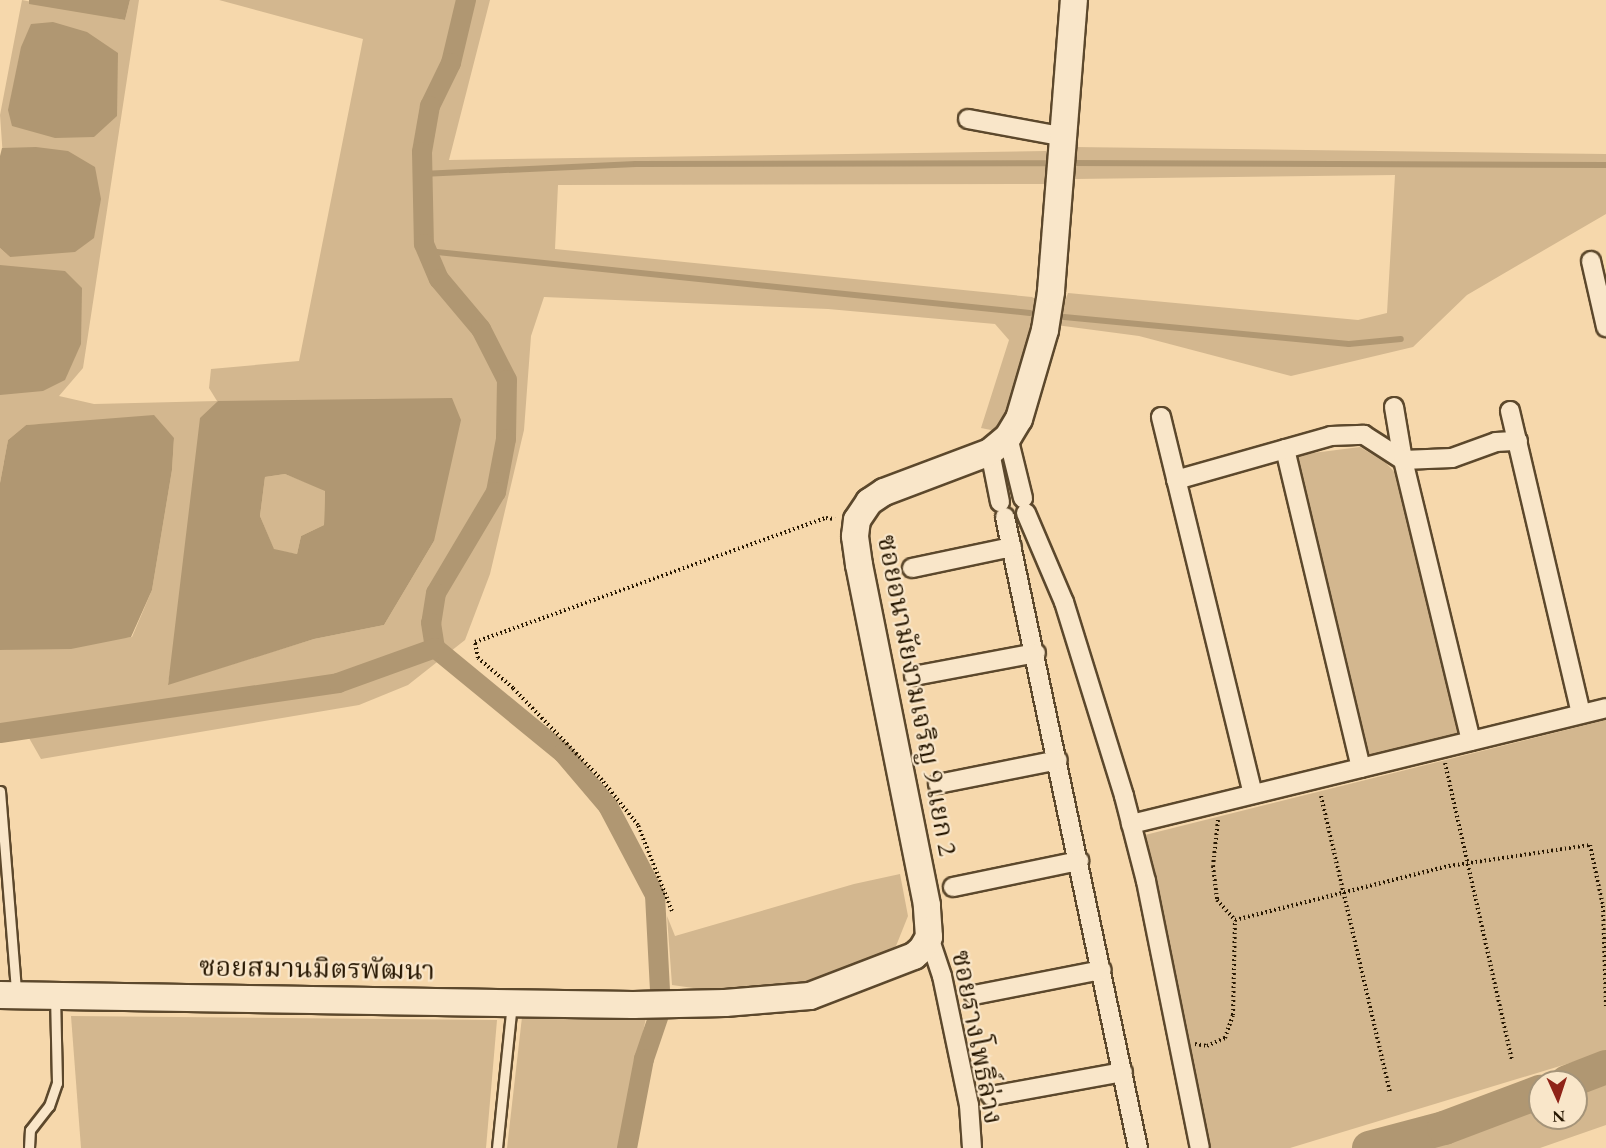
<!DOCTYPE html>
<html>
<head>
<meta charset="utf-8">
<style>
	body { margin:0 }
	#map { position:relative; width:1606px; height:1148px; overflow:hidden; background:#f6d8ac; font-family:"EB Garamond","Noto Serif Thai",serif }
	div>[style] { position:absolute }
	.green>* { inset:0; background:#d3b78f }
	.water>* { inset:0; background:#b09772 }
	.stream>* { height:6px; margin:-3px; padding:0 3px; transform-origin:3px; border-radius:3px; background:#b09772 }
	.canal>* { height:20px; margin:-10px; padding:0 10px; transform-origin:10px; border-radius:10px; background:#b09772 }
	.river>* { height:34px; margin:-17px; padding:0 17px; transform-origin:17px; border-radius:17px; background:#b09772 }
	.path>* { height:4px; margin-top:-2px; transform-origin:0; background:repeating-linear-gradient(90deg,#281802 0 1.5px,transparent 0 4.5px) }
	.roads { filter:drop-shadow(2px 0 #5c482c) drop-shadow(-2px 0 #5c482c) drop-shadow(0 2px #5c482c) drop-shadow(0 -2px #5c482c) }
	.lane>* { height:9px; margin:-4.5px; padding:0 4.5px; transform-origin:4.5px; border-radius:4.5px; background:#f9e6c9 }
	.street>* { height:18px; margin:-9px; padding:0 9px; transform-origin:9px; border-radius:9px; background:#f9e6c9 }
	.secondary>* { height:26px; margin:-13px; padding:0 13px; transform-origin:13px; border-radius:13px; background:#f9e6c9 }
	span { translate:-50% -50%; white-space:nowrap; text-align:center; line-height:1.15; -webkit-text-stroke:4.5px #f9e6c9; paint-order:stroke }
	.street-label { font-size:27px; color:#281802 }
	.north { position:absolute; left:1528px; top:1070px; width:60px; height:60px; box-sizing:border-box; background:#f9e6c9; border:2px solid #a59479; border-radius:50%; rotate:177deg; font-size:16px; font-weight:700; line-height:24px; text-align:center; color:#281802 }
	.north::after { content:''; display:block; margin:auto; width:21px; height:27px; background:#8f2418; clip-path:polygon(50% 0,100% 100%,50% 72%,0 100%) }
</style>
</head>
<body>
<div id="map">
	<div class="green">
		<i style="clip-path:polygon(evenodd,22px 0,125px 20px,130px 0,139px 0,83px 368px,59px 396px,94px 404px,217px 401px,209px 388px,211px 369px,299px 361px,363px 39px,219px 0,490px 0,449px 160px,1046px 151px,1047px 184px,558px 185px,555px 249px,1032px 297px,1041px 302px,1017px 402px,996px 431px,981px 428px,1009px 340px,995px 324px,828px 309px,544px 297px,531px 336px,524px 430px,490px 574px,465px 640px,408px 685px,359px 705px,41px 759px,29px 738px,0 742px,0 650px,132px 637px,152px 590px,172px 470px,174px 438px,63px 423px,26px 425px,8px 440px,0 483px,0 248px,10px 257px,0 115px,22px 0,218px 401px,434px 541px,384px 625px,314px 639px,168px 684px,218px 401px)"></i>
		<i style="clip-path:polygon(1074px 147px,1606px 154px,1606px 214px,1467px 295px,1413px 347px,1291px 376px,1139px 336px,1056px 325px,1068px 293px,1358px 320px,1387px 313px,1395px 175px,1074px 179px)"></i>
		<i style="clip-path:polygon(1360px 447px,1386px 463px,1400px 478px,1461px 733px,1367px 756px,1297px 455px)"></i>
		<i style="clip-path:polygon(285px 474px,325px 490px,324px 525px,301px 536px,297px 554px,274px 550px,260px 516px,265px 477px)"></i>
		<i style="clip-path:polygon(1606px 720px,1606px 1052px,1290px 1148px,1208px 1148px,1145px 835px)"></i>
		<i style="clip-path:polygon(900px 874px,908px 916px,896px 946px,836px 977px,729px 993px,672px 985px,667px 916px,675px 936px,854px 884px)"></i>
		<i style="clip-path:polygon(71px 1016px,497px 1020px,486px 1148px,81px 1148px)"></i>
		<i style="clip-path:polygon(522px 1017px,646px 1018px,618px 1148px,507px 1148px)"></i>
		<i style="clip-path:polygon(1606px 1078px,1606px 1125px,1540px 1148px,1404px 1148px,1540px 1101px,1540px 1118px,1576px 1118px,1576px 1089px)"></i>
	</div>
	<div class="water">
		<i style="clip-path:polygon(29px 0,130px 0,125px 20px,29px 4px)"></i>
		<i style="clip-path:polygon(53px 22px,87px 32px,118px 53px,117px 116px,94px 137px,55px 138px,12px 126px,8px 110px,21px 47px,31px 24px)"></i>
		<i style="clip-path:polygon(36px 147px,68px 151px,95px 167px,101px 199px,94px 238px,75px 252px,10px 257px,0 248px,0 156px,2px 148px)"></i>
		<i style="clip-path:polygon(0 265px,65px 271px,82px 288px,81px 344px,65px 380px,43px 391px,0 395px)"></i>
		<i style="clip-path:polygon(evenodd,452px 398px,461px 420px,434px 541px,384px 625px,314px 639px,168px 685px,200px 418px,218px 401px,452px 398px,285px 474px,325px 491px,324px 525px,301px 536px,297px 554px,274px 549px,260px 516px,265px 477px,285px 474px)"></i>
		<i style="clip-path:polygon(154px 415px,174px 438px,172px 470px,152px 590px,131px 637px,71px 649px,0 650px,0 483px,8px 440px,26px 425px)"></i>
	</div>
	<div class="stream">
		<i style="left:1067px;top:163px;width:539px;rotate:0.21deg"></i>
		<i style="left:422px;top:174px;width:214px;rotate:-2.7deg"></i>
		<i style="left:636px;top:164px;width:420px;rotate:-0.1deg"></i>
		<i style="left:427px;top:251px;width:606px;rotate:5.87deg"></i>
		<i style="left:1064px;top:317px;width:286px;rotate:5.4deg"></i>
		<i style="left:1349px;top:344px;width:52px;rotate:-5.5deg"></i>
	</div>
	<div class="canal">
		<i style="left:466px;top:0;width:65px;rotate:103.4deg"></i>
		<i style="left:451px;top:63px;width:48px;rotate:116deg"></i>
		<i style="left:430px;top:106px;width:47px;rotate:99.9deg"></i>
		<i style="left:422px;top:152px;width:92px;rotate:88.8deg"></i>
		<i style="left:424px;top:244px;width:38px;rotate:67deg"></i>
		<i style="left:439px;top:279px;width:65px;rotate:50deg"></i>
		<i style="left:481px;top:329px;width:57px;rotate:63deg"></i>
		<i style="left:507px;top:380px;width:59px;rotate:91deg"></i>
		<i style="left:506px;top:439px;width:54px;rotate:100.7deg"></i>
		<i style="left:496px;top:492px;width:117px;rotate:120.7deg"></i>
		<i style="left:436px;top:593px;width:30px;rotate:99deg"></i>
		<i style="left:431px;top:623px;width:25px;rotate:81deg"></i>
		<i style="left:435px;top:648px;width:166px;rotate:39.4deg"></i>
		<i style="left:563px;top:753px;width:70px;rotate:49.7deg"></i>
		<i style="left:608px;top:806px;width:101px;rotate:62.2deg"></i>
		<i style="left:655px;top:895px;width:114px;rotate:87deg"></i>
		<i style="left:661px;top:1009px;width:53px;rotate:108.8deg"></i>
		<i style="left:644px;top:1059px;width:91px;rotate:100.8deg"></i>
		<i style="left:0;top:733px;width:342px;rotate:-8.4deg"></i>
		<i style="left:338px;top:683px;width:103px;rotate:-19.8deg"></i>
	</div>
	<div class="river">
		<i style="left:1567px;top:1082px;width:42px;rotate:-21deg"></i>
		<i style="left:1369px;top:1148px;width:78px;rotate:-14.9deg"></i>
		<i style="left:1444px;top:1128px;width:103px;rotate:-20.6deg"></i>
	</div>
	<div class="path">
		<i style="left:1445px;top:763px;width:305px;rotate:77.3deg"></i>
		<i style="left:1321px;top:796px;width:305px;rotate:76.9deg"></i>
		<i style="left:1218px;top:820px;width:46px;rotate:96.2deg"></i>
		<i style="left:1213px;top:866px;width:34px;rotate:83deg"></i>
		<i style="left:1217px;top:900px;width:27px;rotate:48deg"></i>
		<i style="left:672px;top:911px;width:92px;rotate:-111.6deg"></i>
		<i style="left:638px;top:825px;width:58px;rotate:-128.7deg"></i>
		<i style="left:602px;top:780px;width:128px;rotate:-134.1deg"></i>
		<i style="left:513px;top:688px;width:46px;rotate:-139.4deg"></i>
		<i style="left:478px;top:658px;width:16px;rotate:-101deg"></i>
		<i style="left:475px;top:642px;width:372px;rotate:-19.5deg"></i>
		<i style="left:826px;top:518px;width:9px;rotate:6deg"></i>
		<i style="left:1195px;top:1044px;width:12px;rotate:9deg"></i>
		<i style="left:1207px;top:1046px;width:20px;rotate:-24deg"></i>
		<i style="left:1225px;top:1038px;width:24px;rotate:-71deg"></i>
		<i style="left:1233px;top:1015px;width:95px;rotate:-88.8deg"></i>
		<i style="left:1235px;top:920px;width:221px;rotate:-14.2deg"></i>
		<i style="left:1449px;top:866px;width:143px;rotate:-8.5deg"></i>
		<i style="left:1590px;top:845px;width:62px;rotate:78deg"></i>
		<i style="left:1603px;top:906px;width:103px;rotate:88.3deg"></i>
	</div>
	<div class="roads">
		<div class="lane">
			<i style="left:0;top:791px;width:202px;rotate:85.4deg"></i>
			<i style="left:29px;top:1148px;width:18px;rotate:-87deg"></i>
			<i style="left:30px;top:1130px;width:31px;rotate:-52deg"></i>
			<i style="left:49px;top:1106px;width:24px;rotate:-71deg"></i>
			<i style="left:57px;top:1083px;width:87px;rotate:-91.3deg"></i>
			<i style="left:497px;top:1148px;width:145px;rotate:-84.1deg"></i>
		</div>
		<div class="street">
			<i style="left:968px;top:119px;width:99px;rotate:10.5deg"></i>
			<i style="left:1591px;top:261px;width:68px;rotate:77.2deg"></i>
			<i style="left:1394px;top:407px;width:54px;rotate:80.4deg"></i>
			<i style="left:1403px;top:460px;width:289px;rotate:76.4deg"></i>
			<i style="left:1510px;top:411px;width:311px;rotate:76.8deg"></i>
			<i style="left:1161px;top:417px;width:388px;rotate:76.3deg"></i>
			<i style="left:1008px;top:437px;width:63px;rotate:76.2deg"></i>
			<i style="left:1285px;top:449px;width:328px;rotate:76.6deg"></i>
			<i style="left:990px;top:452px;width:51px;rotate:78.7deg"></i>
			<i style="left:1176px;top:480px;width:161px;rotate:-15.8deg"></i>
			<i style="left:1331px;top:436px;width:33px;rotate:-2deg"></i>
			<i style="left:1364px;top:435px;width:46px;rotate:32.7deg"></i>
			<i style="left:1403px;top:460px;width:49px;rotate:-2.3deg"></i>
			<i style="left:1452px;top:458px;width:47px;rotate:-20deg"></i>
			<i style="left:1496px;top:442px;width:22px;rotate:-3deg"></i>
			<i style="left:1026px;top:513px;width:97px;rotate:66.9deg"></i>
			<i style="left:1064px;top:602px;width:203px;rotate:72.8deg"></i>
			<i style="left:1124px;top:796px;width:88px;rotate:75.5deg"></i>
			<i style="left:1146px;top:881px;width:272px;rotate:78.6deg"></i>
			<i style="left:1005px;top:517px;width:645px;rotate:78.1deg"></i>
			<i style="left:912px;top:568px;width:102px;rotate:-11.9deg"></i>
			<i style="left:914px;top:676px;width:124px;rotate:-10.7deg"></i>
			<i style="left:938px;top:784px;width:122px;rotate:-11.3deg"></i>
			<i style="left:1131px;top:824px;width:489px;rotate:-13.7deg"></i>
			<i style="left:953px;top:887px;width:129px;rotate:-11.7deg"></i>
			<i style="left:929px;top:937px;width:41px;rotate:71.6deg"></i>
			<i style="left:942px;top:976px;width:132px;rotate:78.2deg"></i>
			<i style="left:969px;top:1105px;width:43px;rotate:86deg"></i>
			<i style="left:974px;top:995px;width:130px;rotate:-11.1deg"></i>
			<i style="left:991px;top:1096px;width:134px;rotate:-10.3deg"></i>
		</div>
		<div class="secondary">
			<i style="left:0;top:995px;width:633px;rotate:0.91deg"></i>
			<i style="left:633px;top:1005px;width:92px;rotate:-1.2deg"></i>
			<i style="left:725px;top:1003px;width:85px;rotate:-4.7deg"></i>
			<i style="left:810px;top:996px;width:111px;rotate:-21deg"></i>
			<i style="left:914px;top:956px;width:11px;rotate:-41deg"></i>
			<i style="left:922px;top:949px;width:14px;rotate:-60deg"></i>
			<i style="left:929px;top:937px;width:32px;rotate:-94deg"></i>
			<i style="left:927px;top:905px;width:347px;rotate:-101.3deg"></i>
			<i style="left:859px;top:565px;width:29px;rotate:-98deg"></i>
			<i style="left:855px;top:536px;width:16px;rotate:-83deg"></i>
			<i style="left:857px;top:520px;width:22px;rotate:-56deg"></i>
			<i style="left:869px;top:502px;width:18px;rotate:-34deg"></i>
			<i style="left:884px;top:492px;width:113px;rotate:-20.7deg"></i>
			<i style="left:990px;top:452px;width:23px;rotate:-40deg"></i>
			<i style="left:1008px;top:437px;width:21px;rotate:-59deg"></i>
			<i style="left:1019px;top:419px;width:93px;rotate:-73.7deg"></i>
			<i style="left:1045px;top:330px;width:39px;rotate:-81deg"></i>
			<i style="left:1051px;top:291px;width:292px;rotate:-85.5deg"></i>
		</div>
	</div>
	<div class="street-label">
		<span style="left:918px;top:695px;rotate:79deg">ซอยอนามัยงามเจริญ 9 แยก 2</span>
		<span style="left:317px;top:968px;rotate:1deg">ซอยสมานมิตรพัฒนา</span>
		<span style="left:978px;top:1037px;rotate:79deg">ซอยรางโพธิ์ล่าง</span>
	</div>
	<div class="north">N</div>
</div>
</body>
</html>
